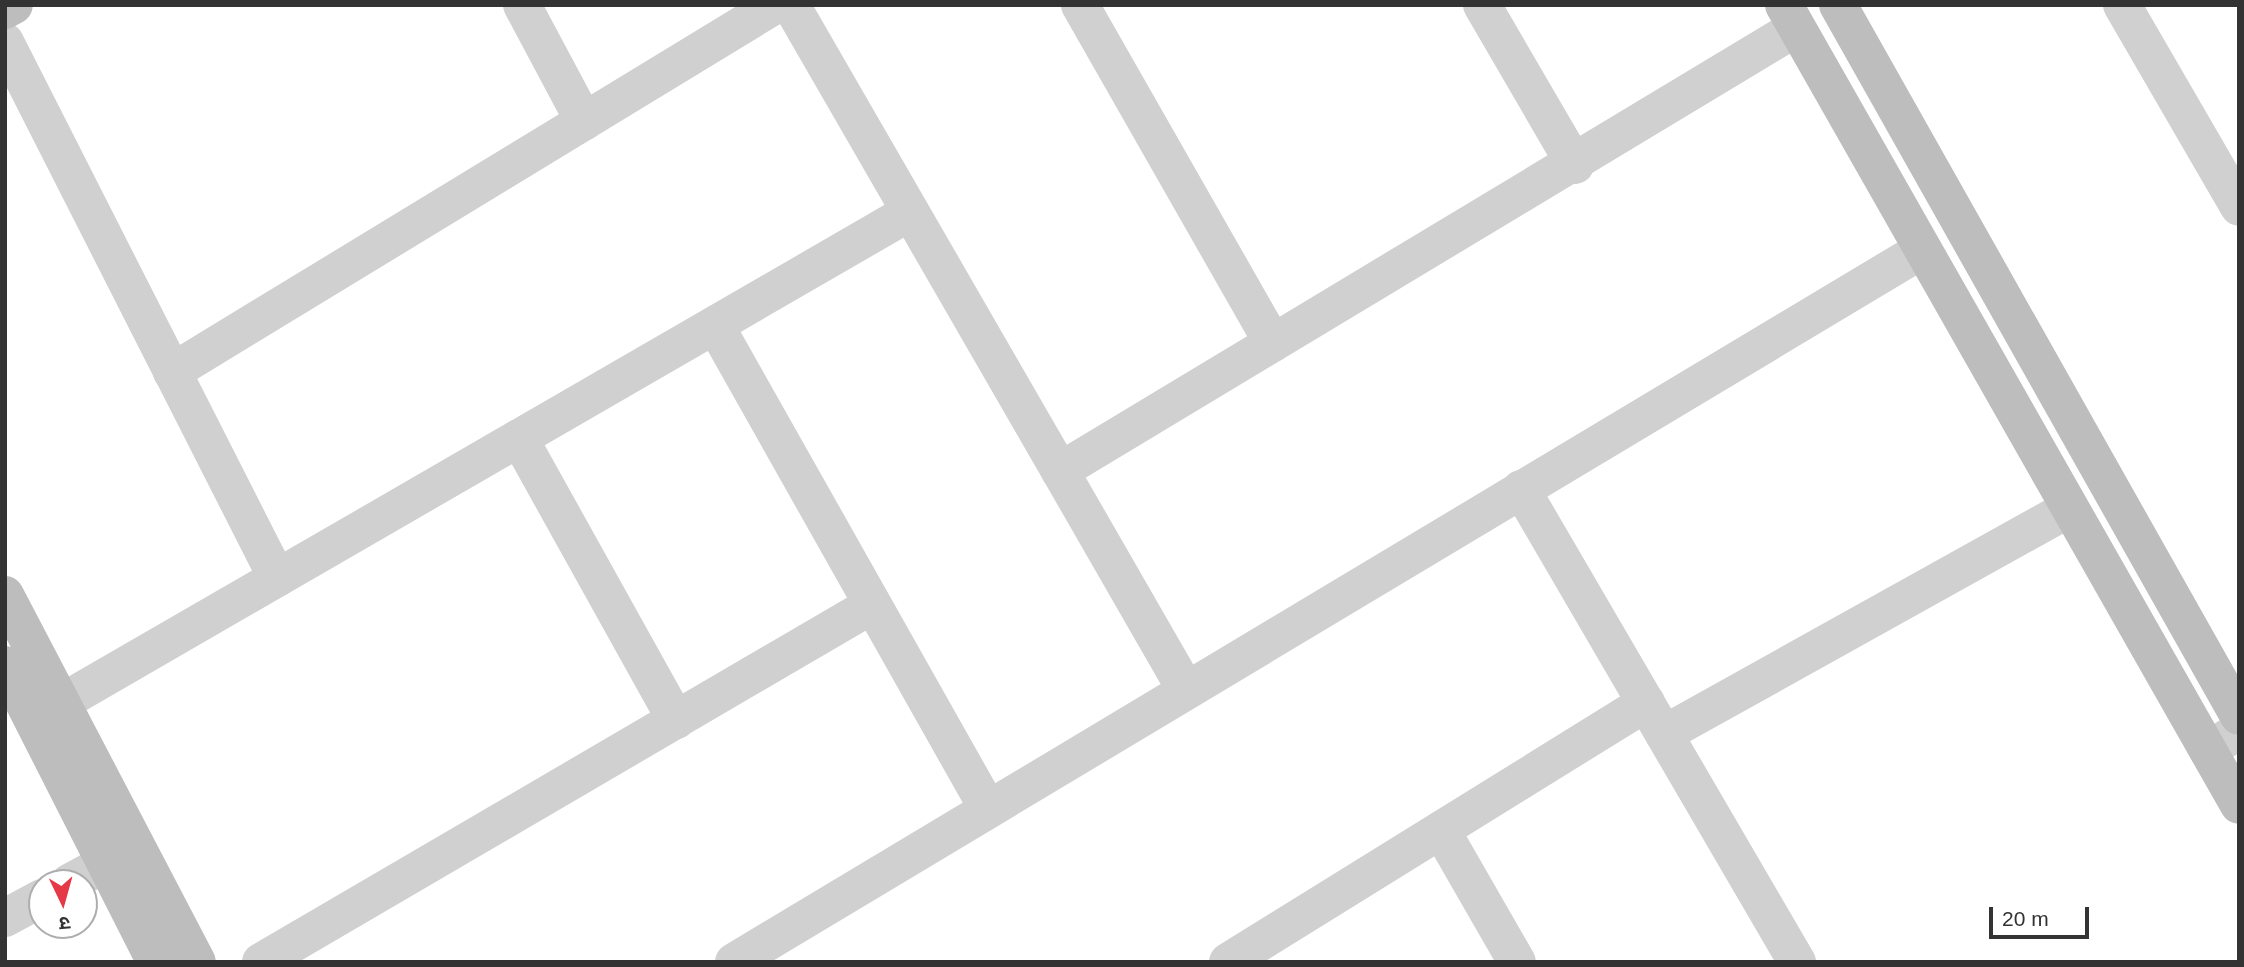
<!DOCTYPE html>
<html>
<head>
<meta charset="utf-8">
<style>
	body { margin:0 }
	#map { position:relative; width:2244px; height:967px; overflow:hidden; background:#fff; font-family:Helvetica,"Noto Sans Devanagari",sans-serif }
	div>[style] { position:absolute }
	.street>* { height:38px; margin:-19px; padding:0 19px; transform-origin:19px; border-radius:19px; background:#d0d0d0 }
	.secondary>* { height:38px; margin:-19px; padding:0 19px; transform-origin:19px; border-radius:19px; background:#bdbdbd }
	span { translate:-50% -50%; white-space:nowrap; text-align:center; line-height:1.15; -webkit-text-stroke:7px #fff; paint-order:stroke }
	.frame { position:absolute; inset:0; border:7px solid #333; pointer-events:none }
	.north { position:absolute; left:28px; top:869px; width:70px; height:70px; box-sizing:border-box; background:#fff; border:2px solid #adadad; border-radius:50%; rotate:175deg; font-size:19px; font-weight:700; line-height:28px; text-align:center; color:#333 }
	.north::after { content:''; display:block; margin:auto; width:24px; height:32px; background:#e63946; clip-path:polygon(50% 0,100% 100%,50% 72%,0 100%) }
	.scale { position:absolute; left:1989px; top:907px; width:100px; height:32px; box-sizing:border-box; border:4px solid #333; border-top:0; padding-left:9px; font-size:21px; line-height:24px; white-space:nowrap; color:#333; -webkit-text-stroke:5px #fff; paint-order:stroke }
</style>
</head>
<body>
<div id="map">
	<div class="street">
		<i style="left:522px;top:5px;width:132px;rotate:61.9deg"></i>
		<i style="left:791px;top:5px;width:538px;rotate:60deg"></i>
		<i style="left:1080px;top:5px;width:389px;rotate:60.3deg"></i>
		<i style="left:1482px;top:5px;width:185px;rotate:59.8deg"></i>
		<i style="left:2122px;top:5px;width:233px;rotate:59.9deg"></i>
		<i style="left:5px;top:42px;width:601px;rotate:63.09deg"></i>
		<i style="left:715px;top:325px;width:556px;rotate:60.57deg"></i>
		<i style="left:172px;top:372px;width:706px;rotate:-31.33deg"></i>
		<i style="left:519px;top:438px;width:323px;rotate:60.9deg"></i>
		<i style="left:1521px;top:489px;width:548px;rotate:59.74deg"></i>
		<i style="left:1186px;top:690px;width:253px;rotate:-119.9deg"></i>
		<i style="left:1060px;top:471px;width:859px;rotate:-31.04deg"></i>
		<i style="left:59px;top:704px;width:983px;rotate:-30.03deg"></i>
		<i style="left:1664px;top:734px;width:463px;rotate:-29.1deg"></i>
		<i style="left:2208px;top:750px;width:36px;rotate:-32deg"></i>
		<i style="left:1441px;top:830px;width:152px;rotate:60.1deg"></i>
		<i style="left:69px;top:883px;width:42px;rotate:-28.4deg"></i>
		<i style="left:5px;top:918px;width:42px;rotate:-28.4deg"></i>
		<i style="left:261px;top:962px;width:708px;rotate:-30.3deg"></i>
		<i style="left:734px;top:962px;width:1383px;rotate:-30.94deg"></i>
		<i style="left:1228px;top:962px;width:492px;rotate:-31.8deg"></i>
	</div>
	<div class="secondary">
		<i style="left:1784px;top:5px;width:920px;rotate:60.37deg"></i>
		<i style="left:1838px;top:5px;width:816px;rotate:60.58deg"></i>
		<i style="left:5px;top:10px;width:10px;rotate:-29deg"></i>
		<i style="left:5px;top:595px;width:414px;rotate:62.4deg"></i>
		<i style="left:5px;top:665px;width:333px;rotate:63.1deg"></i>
	</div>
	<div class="frame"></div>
	<div class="north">उ</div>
	<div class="scale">20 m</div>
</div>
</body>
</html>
